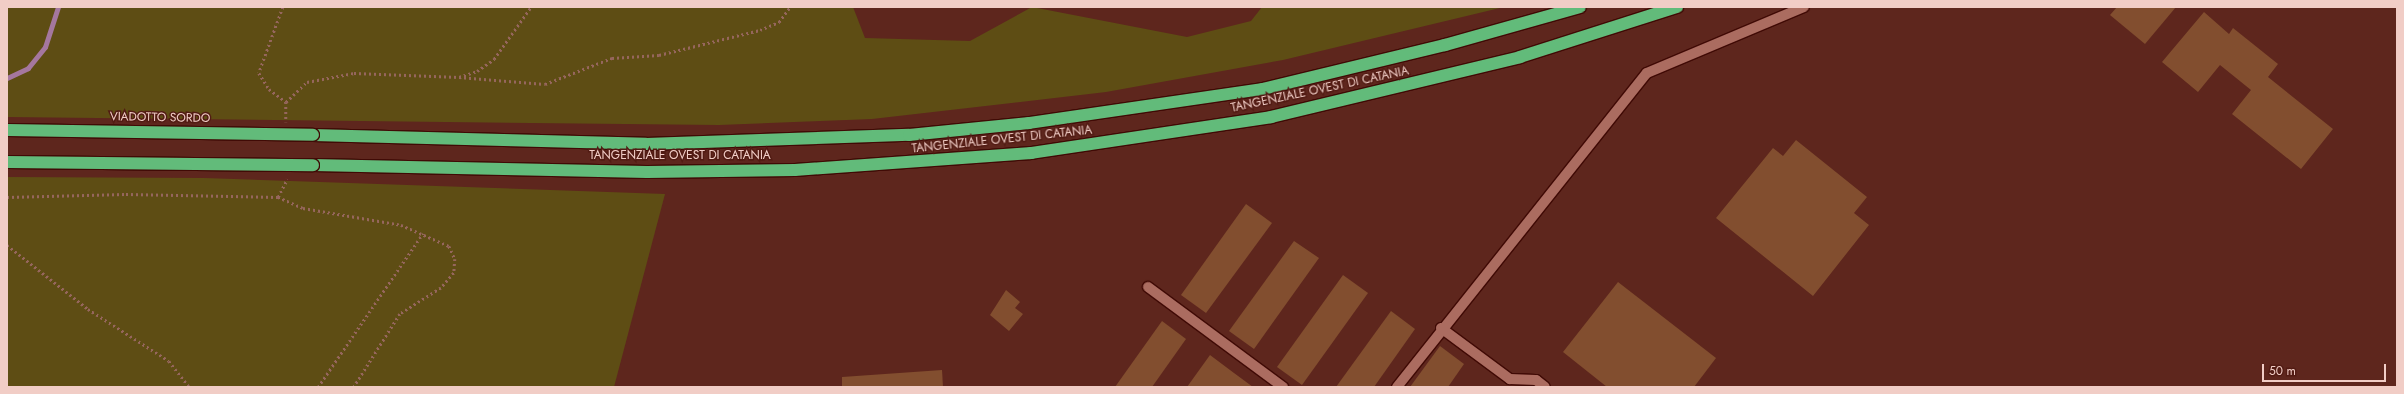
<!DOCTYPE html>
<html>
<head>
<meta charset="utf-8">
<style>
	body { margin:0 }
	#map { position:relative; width:2404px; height:394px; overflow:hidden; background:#5e261d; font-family:Jost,sans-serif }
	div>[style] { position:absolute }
	.green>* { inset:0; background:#5e4d14 }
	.stream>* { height:5px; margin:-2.5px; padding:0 2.5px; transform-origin:2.5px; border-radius:2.5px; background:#a5779f }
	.building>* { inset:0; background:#824e2f }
	.path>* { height:2.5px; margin-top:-1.25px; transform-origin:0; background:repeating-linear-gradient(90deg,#96665d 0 2px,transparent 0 5px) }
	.roads { filter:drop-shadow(1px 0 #400a05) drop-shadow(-1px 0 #400a05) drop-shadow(0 1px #400a05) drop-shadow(0 -1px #400a05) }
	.minor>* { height:10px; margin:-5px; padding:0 5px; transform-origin:5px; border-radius:5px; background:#ab6c60 }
	.highway>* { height:12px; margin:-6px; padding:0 6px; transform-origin:6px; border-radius:6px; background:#62bb7a }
	.bridges { filter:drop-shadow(1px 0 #400a05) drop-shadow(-1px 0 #400a05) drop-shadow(0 1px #400a05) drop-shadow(0 -1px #400a05) }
	.highway-bridge>* { height:12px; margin:-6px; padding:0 6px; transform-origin:6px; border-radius:6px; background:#62bb7a }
	span { translate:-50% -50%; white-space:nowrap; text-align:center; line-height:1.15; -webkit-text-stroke:3px #521b13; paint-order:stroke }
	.street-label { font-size:12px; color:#f1cdc6 }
	.frame { position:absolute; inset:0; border:8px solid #f1cdc6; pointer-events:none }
	.scale { position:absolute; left:2262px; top:364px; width:124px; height:18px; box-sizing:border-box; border:2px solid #f1cdc6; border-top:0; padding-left:5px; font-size:12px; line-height:14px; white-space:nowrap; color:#f1cdc6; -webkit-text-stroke:3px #521b13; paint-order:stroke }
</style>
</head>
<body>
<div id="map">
	<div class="green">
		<i style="clip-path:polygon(7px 7px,853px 7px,865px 38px,970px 41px,1032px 7px,1187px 37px,1251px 21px,1262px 7px,1504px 7px,1283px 60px,1106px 92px,872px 119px,719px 125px,7px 117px)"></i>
		<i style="clip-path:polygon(7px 177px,204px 178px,665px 194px,614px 387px,7px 387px)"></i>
	</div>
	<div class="stream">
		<i style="left:7px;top:78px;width:23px;rotate:-25deg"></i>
		<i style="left:28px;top:68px;width:27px;rotate:-51deg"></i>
		<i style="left:45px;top:47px;width:42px;rotate:-72deg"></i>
	</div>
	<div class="building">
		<i style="clip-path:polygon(2117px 7px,2176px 7px,2145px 44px,2110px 15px)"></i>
		<i style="clip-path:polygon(2204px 12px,2229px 34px,2233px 28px,2278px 64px,2268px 77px,2333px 129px,2301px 169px,2232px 114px,2251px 90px,2220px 65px,2198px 92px,2162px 62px)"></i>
		<i style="clip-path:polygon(1796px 140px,1867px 197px,1854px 213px,1869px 225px,1813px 296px,1716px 218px,1773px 148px,1783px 156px)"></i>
		<i style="clip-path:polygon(1246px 204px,1272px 223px,1206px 313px,1181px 295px)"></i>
		<i style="clip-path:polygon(1294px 241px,1319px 258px,1254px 349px,1229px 331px)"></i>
		<i style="clip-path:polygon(1343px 275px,1368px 293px,1302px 385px,1277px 367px)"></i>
		<i style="clip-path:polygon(1618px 282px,1716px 358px,1694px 387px,1607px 387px,1563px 352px)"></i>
		<i style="clip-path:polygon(1006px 290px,1020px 302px,1015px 308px,1023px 314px,1009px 331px,990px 315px)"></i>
		<i style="clip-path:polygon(1391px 311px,1415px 329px,1374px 387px,1336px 387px)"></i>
		<i style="clip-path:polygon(1162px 321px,1186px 339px,1152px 387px,1115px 387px)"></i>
		<i style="clip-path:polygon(1440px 346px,1464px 364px,1448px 387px,1410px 387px)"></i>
		<i style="clip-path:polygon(1210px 355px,1234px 373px,1253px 387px,1187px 387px)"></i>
		<i style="clip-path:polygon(942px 370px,943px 387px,842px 387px,842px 377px)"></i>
	</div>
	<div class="path">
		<i style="left:283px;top:7px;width:70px;rotate:110deg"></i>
		<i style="left:259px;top:73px;width:19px;rotate:58deg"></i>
		<i style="left:269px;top:89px;width:21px;rotate:37deg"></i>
		<i style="left:286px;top:102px;width:20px;rotate:90deg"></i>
		<i style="left:459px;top:77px;width:86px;rotate:4.7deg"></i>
		<i style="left:545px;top:84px;width:72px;rotate:-21.2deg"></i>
		<i style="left:612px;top:58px;width:47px;rotate:-3.7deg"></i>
		<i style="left:659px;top:55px;width:104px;rotate:-13.9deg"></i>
		<i style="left:760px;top:30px;width:21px;rotate:-23deg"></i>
		<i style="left:779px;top:22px;width:19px;rotate:-54deg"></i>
		<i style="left:286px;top:102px;width:29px;rotate:-44deg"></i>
		<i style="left:307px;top:82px;width:48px;rotate:-10.8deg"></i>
		<i style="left:354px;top:73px;width:105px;rotate:2.2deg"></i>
		<i style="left:459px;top:77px;width:19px;rotate:-18deg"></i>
		<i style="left:477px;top:71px;width:21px;rotate:-35deg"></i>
		<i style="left:494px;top:59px;width:64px;rotate:-54.6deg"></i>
		<i style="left:7px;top:197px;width:119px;rotate:-1.4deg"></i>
		<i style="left:126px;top:194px;width:152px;rotate:1.1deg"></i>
		<i style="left:278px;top:197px;width:27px;rotate:24deg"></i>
		<i style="left:303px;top:208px;width:99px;rotate:9.8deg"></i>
		<i style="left:401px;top:225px;width:52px;rotate:23.6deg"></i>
		<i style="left:449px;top:246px;width:14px;rotate:65deg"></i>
		<i style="left:455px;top:259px;width:14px;rotate:94deg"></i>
		<i style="left:454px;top:273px;width:20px;rotate:131deg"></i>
		<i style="left:441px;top:288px;width:49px;rotate:147.6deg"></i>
		<i style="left:400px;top:314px;width:86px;rotate:122.2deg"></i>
		<i style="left:278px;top:197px;width:20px;rotate:-63deg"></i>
		<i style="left:7px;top:245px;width:103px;rotate:38.3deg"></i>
		<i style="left:88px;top:309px;width:96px;rotate:32.7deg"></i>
		<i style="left:169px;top:361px;width:33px;rotate:52deg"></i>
		<i style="left:318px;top:387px;width:186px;rotate:-55.7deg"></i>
	</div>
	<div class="roads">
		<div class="minor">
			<i style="left:1148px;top:287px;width:168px;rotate:36.5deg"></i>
			<i style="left:1441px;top:328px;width:86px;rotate:36.5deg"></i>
			<i style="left:1510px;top:379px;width:26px;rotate:2deg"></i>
			<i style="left:1536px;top:380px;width:11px;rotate:38deg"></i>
			<i style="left:1397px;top:387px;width:401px;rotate:-51.5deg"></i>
			<i style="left:1647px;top:73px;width:170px;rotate:-22.8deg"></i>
		</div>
		<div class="highway">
			<i style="left:313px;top:135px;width:333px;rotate:1.5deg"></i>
			<i style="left:646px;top:144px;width:263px;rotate:-2deg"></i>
			<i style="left:909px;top:135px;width:121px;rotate:-5.7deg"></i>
			<i style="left:1029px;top:123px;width:236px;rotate:-8.3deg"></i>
			<i style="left:1263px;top:89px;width:187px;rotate:-13.6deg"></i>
			<i style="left:1445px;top:45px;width:140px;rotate:-15.7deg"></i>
			<i style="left:313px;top:165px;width:334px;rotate:1.2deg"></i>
			<i style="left:647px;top:172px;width:148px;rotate:-0.8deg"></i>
			<i style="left:795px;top:170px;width:237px;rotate:-4.1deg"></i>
			<i style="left:1031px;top:153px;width:243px;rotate:-8.5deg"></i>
			<i style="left:1271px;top:117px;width:256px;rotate:-13.5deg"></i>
			<i style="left:1520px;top:57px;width:165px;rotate:-17.7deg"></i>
		</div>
	</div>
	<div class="bridges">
		<div class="highway-bridge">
			<i style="left:7px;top:130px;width:306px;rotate:0.9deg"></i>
			<i style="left:7px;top:162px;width:306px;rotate:0.6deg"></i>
		</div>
	</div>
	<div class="street-label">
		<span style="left:1320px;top:90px;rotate:-12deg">TANGENZIALE OVEST DI CATANIA</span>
		<span style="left:160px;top:118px;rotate:1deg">VIADOTTO SORDO</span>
		<span style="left:1002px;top:140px;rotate:-6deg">TANGENZIALE OVEST DI CATANIA</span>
		<span style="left:680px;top:156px">TANGENZIALE OVEST DI CATANIA</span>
	</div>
	<div class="frame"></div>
	<div class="scale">50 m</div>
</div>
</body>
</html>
